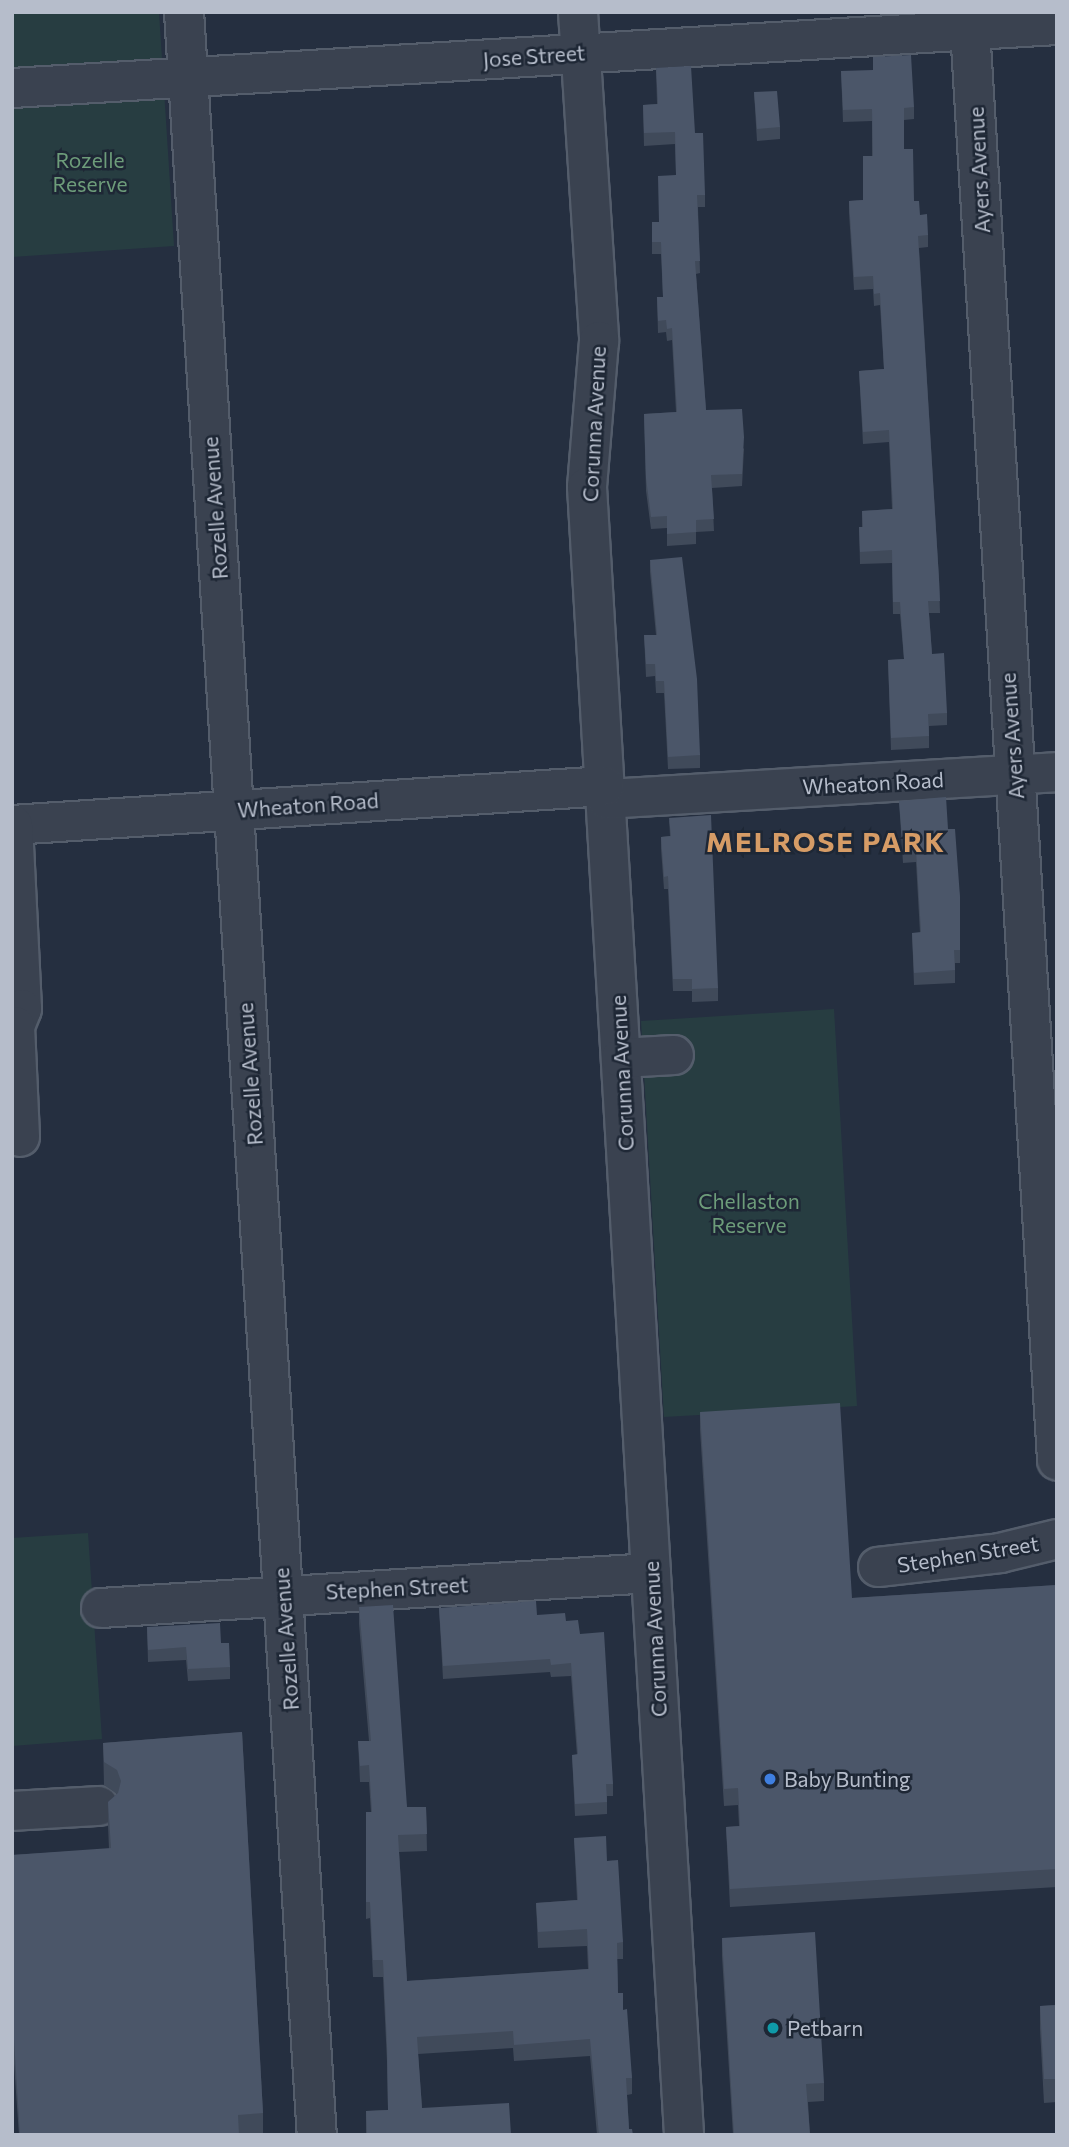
<!DOCTYPE html>
<html>
<head>
<meta charset="utf-8">
<style>
	body { margin:0 }
	#map { position:relative; width:1069px; height:2147px; overflow:hidden; background:#252f40; font-family:Commissioner,sans-serif }
	div>[style] { position:absolute }
	.green>* { inset:0; background:#273d41 }
	.roads { filter:drop-shadow(2px 0 #545d6b) drop-shadow(-2px 0 #545d6b) drop-shadow(0 2px #545d6b) drop-shadow(0 -2px #545d6b) }
	.minor>* { height:38px; margin:-19px; padding:0 19px; transform-origin:19px; border-radius:19px; background:#3a4250 }
	.wall>* { inset:0; background:#404a5a }
	.building>* { inset:0; background:#4b5669 }
	.dots>* { width:19px; height:19px; translate:-50% -50%; box-sizing:border-box; border:4px solid #1e2735; border-radius:50% }
	span { translate:-50% -50%; white-space:nowrap; text-align:center; line-height:1.15; -webkit-text-stroke:5px #1e2735; paint-order:stroke }
	.street-label { font-size:21px; color:#b6bdcb }
	.park-label { font-size:21px; color:#6d9c7a }
	.poi-label { font-size:21px; color:#b6bdcb }
	.left { translate:0 -50%; text-align:left }
	.district-label { font-size:28px; color:#d69c66; font-weight:700; letter-spacing:2px }
	.frame { position:absolute; inset:0; border:14px solid #b6bdcb; pointer-events:none }
</style>
</head>
<body>
<div id="map">
	<div class="green">
		<i style="clip-path:polygon(12px 12px,159px 12px,174px 246px,12px 257px)"></i>
		<i style="clip-path:polygon(834px 1009px,857px 1406px,664px 1417px,641px 1021px)"></i>
		<i style="clip-path:polygon(88px 1533px,102px 1739px,12px 1746px,12px 1538px)"></i>
	</div>
	<div class="roads">
		<div class="minor">
			<i style="left:184px;top:12px;width:2127px;rotate:86.42deg"></i>
			<i style="left:578px;top:12px;width:330px;rotate:86.3deg"></i>
			<i style="left:599px;top:341px;width:146px;rotate:94.7deg"></i>
			<i style="left:587px;top:487px;width:1651px;rotate:86.63deg"></i>
			<i style="left:969px;top:12px;width:1451px;rotate:86.52deg"></i>
			<i style="left:12px;top:88px;width:1047px;rotate:-3.45deg"></i>
			<i style="left:606px;top:799px;width:452px;rotate:-3.4deg"></i>
			<i style="left:12px;top:825px;width:594px;rotate:-3.76deg"></i>
			<i style="left:13px;top:825px;width:184px;rotate:87.2deg"></i>
			<i style="left:22px;top:1009px;width:18px;rotate:112deg"></i>
			<i style="left:15px;top:1026px;width:111px;rotate:87.4deg"></i>
			<i style="left:621px;top:1058px;width:53px;rotate:-3.2deg"></i>
			<i style="left:878px;top:1567px;width:123px;rotate:-6.5deg"></i>
			<i style="left:1000px;top:1553px;width:59px;rotate:-13.8deg"></i>
			<i style="left:101px;top:1608px;width:551px;rotate:-3.64deg"></i>
			<i style="left:12px;top:1811px;width:87px;rotate:-3.3deg"></i>
		</div>
	</div>
	<div class="wall">
		<i style="clip-path:polygon(649px 12px,695px 12px,649px 13px)"></i>
		<i style="clip-path:polygon(656px 68px,695px 133px,705px 195px,705px 207px,698px 207px,700px 273px,696px 274px,706px 410px,744px 449px,742px 486px,712px 488px,714px 531px,696px 532px,696px 544px,667px 546px,667px 528px,651px 529px,646px 491px,644px 414px,676px 412px,672px 340px,667px 341px,666px 332px,658px 333px,657px 297px,663px 297px,661px 254px,652px 254px,652px 234px,659px 222px,676px 175px,675px 144px,644px 146px,643px 105px,657px 104px)"></i>
		<i style="clip-path:polygon(841px 71px,914px 107px,914px 119px,904px 120px,904px 149px,914px 201px,928px 235px,928px 247px,919px 248px,939px 579px,940px 613px,929px 613px,932px 654px,947px 713px,947px 725px,929px 726px,929px 748px,891px 750px,888px 660px,904px 659px,900px 614px,893px 614px,892px 563px,860px 564px,859px 527px,862px 527px,862px 511px,892px 509px,889px 442px,863px 444px,859px 371px,884px 369px,880px 305px,874px 306px,873px 289px,854px 290px,849px 213px,849px 201px,863px 200px,872px 156px,872px 121px,843px 122px)"></i>
		<i style="clip-path:polygon(754px 92px,780px 127px,780px 139px,757px 141px)"></i>
		<i style="clip-path:polygon(650px 560px,700px 755px,700px 768px,668px 769px,664px 693px,656px 693px,655px 676px,646px 677px,644px 635px,656px 635px,650px 572px)"></i>
		<i style="clip-path:polygon(899px 801px,948px 829px,960px 897px,960px 963px,955px 963px,955px 983px,914px 985px,912px 933px,920px 933px,916px 862px,903px 863px)"></i>
		<i style="clip-path:polygon(669px 818px,718px 988px,718px 1001px,692px 1002px,692px 991px,673px 991px,668px 889px,664px 889px,661px 849px,661px 837px,670px 836px)"></i>
		<i style="clip-path:polygon(700px 1412px,852px 1598px,1057px 1585px,1057px 1887px,730px 1907px,726px 1827px,739px 1826px,738px 1805px,724px 1806px,700px 1430px)"></i>
		<i style="clip-path:polygon(359px 1607px,407px 1807px,426px 1807px,427px 1851px,399px 1852px,407px 1981px,588px 1969px,587px 1946px,538px 1948px,536px 1903px,577px 1900px,574px 1838px,607px 1861px,623px 1942px,623px 1959px,617px 1959px,618px 1993px,623px 2010px,632px 2078px,632px 2094px,627px 2095px,629px 2129px,633px 2135px,597px 2135px,590px 2056px,514px 2061px,513px 2048px,418px 2054px,422px 2108px,511px 2135px,366px 2135px,366px 2111px,388px 2110px,387px 2062px,383px 1977px,373px 1977px,370px 1918px,366px 1919px,366px 1812px,371px 1812px,369px 1782px,360px 1782px,358px 1741px,369px 1741px,359px 1624px)"></i>
		<i style="clip-path:polygon(439px 1608px,537px 1615px,566px 1621px,580px 1634px,613px 1784px,613px 1796px,607px 1796px,607px 1814px,575px 1816px,572px 1755px,577px 1755px,571px 1676px,551px 1677px,550px 1672px,443px 1679px)"></i>
		<i style="clip-path:polygon(147px 1627px,221px 1643px,230px 1667px,230px 1679px,188px 1681px,186px 1660px,148px 1662px)"></i>
		<i style="clip-path:polygon(242px 1732px,263px 2113px,263px 2135px,19px 2135px,14px 2064px,12px 2064px,12px 1855px,109px 1849px,108px 1825px,108px 1802px,117px 1794px,104px 1785px,103px 1743px)"></i>
		<i style="clip-path:polygon(722px 1938px,824px 2083px,824px 2101px,808px 2102px,810px 2135px,733px 2135px,722px 1956px)"></i>
		<i style="clip-path:polygon(1057px 2005px,1057px 2102px,1044px 2103px,1040px 2029px,1040px 2006px)"></i>
	</div>
	<div class="building">
		<i style="clip-path:polygon(911px 55px,914px 107px,904px 108px,904px 149px,913px 149px,914px 201px,919px 201px,920px 215px,927px 214px,928px 235px,918px 236px,939px 579px,940px 601px,928px 601px,932px 654px,944px 653px,947px 713px,928px 714px,929px 736px,891px 738px,888px 660px,904px 659px,900px 602px,893px 602px,892px 550px,860px 552px,859px 527px,863px 527px,862px 511px,893px 509px,889px 430px,863px 432px,859px 371px,884px 369px,880px 293px,874px 294px,873px 276px,854px 277px,849px 201px,863px 200px,863px 156px,873px 156px,872px 109px,843px 110px,841px 71px,873px 70px,873px 57px)"></i>
		<i style="clip-path:polygon(691px 66px,695px 133px,703px 133px,705px 195px,697px 195px,700px 261px,695px 261px,706px 410px,742px 409px,744px 437px,742px 474px,711px 475px,714px 519px,696px 520px,696px 532px,667px 534px,667px 516px,651px 517px,646px 478px,644px 414px,677px 412px,672px 328px,667px 329px,666px 320px,658px 321px,657px 297px,663px 297px,661px 242px,652px 242px,652px 222px,659px 222px,658px 176px,676px 175px,675px 132px,644px 133px,643px 105px,658px 104px,656px 68px)"></i>
		<i style="clip-path:polygon(777px 91px,780px 127px,757px 129px,754px 92px)"></i>
		<i style="clip-path:polygon(682px 557px,697px 679px,700px 755px,668px 757px,664px 681px,656px 681px,655px 664px,646px 664px,644px 635px,657px 635px,650px 560px)"></i>
		<i style="clip-path:polygon(946px 797px,948px 829px,955px 829px,960px 897px,960px 950px,954px 950px,955px 970px,914px 973px,912px 933px,921px 932px,916px 850px,903px 851px,899px 801px)"></i>
		<i style="clip-path:polygon(711px 815px,718px 988px,692px 989px,692px 979px,673px 979px,668px 876px,664px 877px,661px 837px,671px 836px,669px 818px)"></i>
		<i style="clip-path:polygon(840px 1403px,852px 1598px,1057px 1585px,1057px 1869px,730px 1889px,726px 1827px,740px 1826px,738px 1788px,724px 1789px,700px 1412px)"></i>
		<i style="clip-path:polygon(536px 1601px,537px 1615px,565px 1613px,566px 1621px,578px 1620px,580px 1634px,604px 1632px,613px 1784px,606px 1784px,607px 1802px,575px 1804px,572px 1755px,578px 1754px,571px 1663px,551px 1665px,550px 1659px,443px 1666px,439px 1608px)"></i>
		<i style="clip-path:polygon(393px 1605px,407px 1807px,426px 1807px,427px 1834px,398px 1835px,407px 1981px,589px 1969px,587px 1929px,538px 1932px,536px 1903px,578px 1900px,574px 1838px,606px 1836px,607px 1861px,618px 1860px,623px 1942px,617px 1943px,618px 1993px,623px 1993px,623px 2010px,627px 2009px,632px 2078px,626px 2078px,629px 2129px,632px 2129px,633px 2135px,599px 2135px,590px 2039px,514px 2045px,513px 2031px,417px 2037px,422px 2108px,509px 2103px,511px 2135px,367px 2135px,366px 2111px,388px 2110px,387px 2045px,383px 1960px,373px 1960px,370px 1902px,366px 1902px,366px 1812px,372px 1812px,369px 1765px,360px 1766px,358px 1741px,371px 1741px,359px 1607px)"></i>
		<i style="clip-path:polygon(220px 1623px,221px 1643px,229px 1643px,230px 1667px,188px 1669px,186px 1647px,148px 1650px,147px 1627px)"></i>
		<i style="clip-path:polygon(242px 1732px,263px 2113px,238px 2115px,239px 2135px,20px 2135px,14px 2040px,12px 2041px,12px 1855px,111px 1848px,108px 1802px,118px 1793px,121px 1781px,117px 1770px,104px 1762px,103px 1743px)"></i>
		<i style="clip-path:polygon(815px 1932px,824px 2083px,806px 2084px,810px 2135px,734px 2135px,722px 1938px)"></i>
		<i style="clip-path:polygon(1057px 2005px,1057px 2079px,1044px 2079px,1040px 2006px)"></i>
	</div>
	<div class="dots">
		<i style="left:770px;top:1779px;background:#3f7fe0"></i>
		<i style="left:773px;top:2028px;background:#0f9aa8"></i>
	</div>
	<div class="street-label">
		<span style="left:534px;top:56px;rotate:-4deg">Jose Street</span>
		<span style="left:979px;top:170px;rotate:-93deg">Ayers Avenue</span>
		<span style="left:594px;top:424px;rotate:-87deg">Corunna Avenue</span>
		<span style="left:215px;top:508px;rotate:-94deg">Rozelle Avenue</span>
		<span style="left:1012px;top:736px;rotate:-94deg">Ayers Avenue</span>
		<span style="left:873px;top:783px;rotate:-3deg">Wheaton Road</span>
		<span style="left:308px;top:805px;rotate:-4deg">Wheaton Road</span>
		<span style="left:622px;top:1073px;rotate:-93deg">Corunna Avenue</span>
		<span style="left:250px;top:1074px;rotate:-94deg">Rozelle Avenue</span>
		<span style="left:968px;top:1554px;rotate:-9deg">Stephen Street</span>
		<span style="left:397px;top:1588px;rotate:-3deg">Stephen Street</span>
		<span style="left:286px;top:1639px;rotate:-94deg">Rozelle Avenue</span>
		<span style="left:655px;top:1639px;rotate:-93deg">Corunna Avenue</span>
	</div>
	<div class="park-label">
		<span style="left:90px;top:172px">Rozelle<br>Reserve</span>
		<span style="left:749px;top:1213px">Chellaston<br>Reserve</span>
	</div>
	<div class="poi-label">
		<span class="left" style="left:784px;top:1779px">Baby Bunting</span>
		<span class="left" style="left:787px;top:2028px">Petbarn</span>
	</div>
	<div class="district-label">
		<span style="left:826px;top:841px">MELROSE PARK</span>
	</div>
	<div class="frame"></div>
</div>
</body>
</html>
